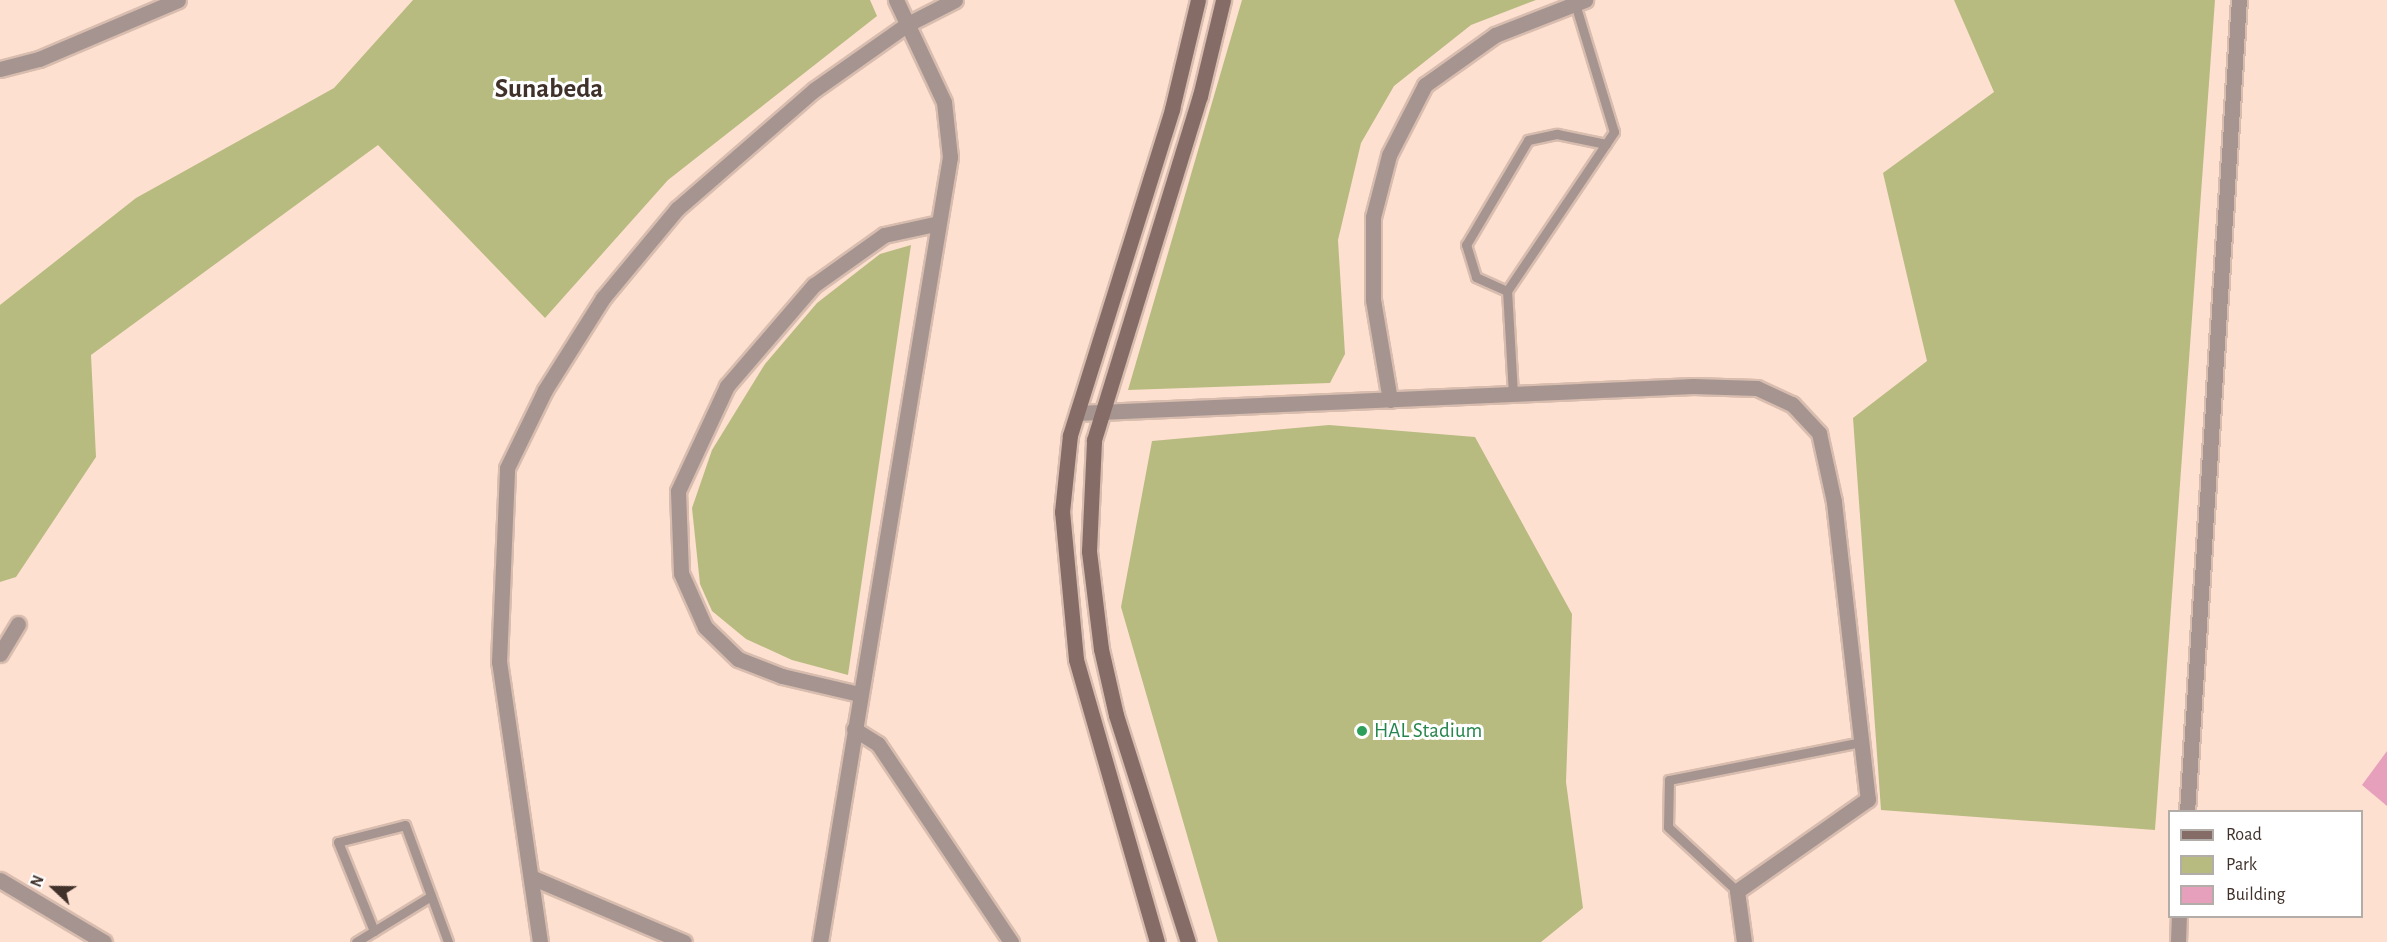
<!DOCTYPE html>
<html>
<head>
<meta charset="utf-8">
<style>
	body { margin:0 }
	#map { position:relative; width:2387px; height:942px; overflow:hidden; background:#fee0d0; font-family:"Alegreya Sans",sans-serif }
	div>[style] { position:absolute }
	.green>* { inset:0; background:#b7bb80 }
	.building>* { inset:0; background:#e6a0bc }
	.roads { filter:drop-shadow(2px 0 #d8bdaf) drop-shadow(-2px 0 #d8bdaf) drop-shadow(0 2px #d8bdaf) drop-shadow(0 -2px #d8bdaf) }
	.lane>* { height:9px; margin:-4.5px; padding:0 4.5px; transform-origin:4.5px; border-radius:4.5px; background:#a59490 }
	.street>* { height:15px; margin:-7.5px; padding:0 7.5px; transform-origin:7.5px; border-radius:7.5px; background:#a59490 }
	.secondary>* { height:15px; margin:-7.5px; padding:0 7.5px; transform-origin:7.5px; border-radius:7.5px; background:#856c67 }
	.dots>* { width:16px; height:16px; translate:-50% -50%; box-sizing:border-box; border:3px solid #fff; border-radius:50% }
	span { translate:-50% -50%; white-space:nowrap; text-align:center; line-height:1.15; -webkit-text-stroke:6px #fff; paint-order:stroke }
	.leisure-label { font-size:21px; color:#27864d }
	.left { translate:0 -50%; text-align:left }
	.district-label { font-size:27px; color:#40322b; font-weight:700 }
	.legend { position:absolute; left:2168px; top:810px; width:195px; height:108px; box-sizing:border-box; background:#fff; border:2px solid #b3adaa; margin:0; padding:8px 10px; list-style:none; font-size:18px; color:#40322b }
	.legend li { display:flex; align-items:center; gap:12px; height:30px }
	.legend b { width:30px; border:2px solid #b3adaa }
	.north { position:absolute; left:24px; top:858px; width:60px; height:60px; -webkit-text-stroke:4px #fff; paint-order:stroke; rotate:292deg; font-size:16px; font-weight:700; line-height:24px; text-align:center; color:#40322b }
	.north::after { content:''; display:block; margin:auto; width:21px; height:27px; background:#40322b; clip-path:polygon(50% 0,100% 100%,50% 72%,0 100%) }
</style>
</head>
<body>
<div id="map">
	<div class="green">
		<i style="clip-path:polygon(413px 0,870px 0,877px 16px,668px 180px,545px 318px,378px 145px,91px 355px,96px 457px,16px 577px,0 582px,0 305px,136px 198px,334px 88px)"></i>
		<i style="clip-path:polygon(1242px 0,1536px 0,1471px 25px,1394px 86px,1361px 143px,1338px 240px,1345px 354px,1330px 383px,1128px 390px)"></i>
		<i style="clip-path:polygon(1954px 0,2215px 0,2155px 830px,1881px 810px,1853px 418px,1927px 361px,1883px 173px,1994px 92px)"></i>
		<i style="clip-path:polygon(911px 245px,848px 675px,792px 660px,746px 639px,712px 611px,700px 584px,692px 508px,712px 450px,765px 364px,817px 303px,880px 254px)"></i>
		<i style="clip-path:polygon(1329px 425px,1475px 437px,1572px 614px,1566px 782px,1583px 908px,1541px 942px,1218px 942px,1121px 607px,1152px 441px)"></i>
	</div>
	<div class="building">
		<i style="clip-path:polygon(2387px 751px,2387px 806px,2362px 785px)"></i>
	</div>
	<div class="roads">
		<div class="lane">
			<i style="left:1507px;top:291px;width:34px;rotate:-156deg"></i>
			<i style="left:1476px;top:277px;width:34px;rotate:-107deg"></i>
			<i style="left:1466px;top:245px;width:122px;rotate:-59.4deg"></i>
			<i style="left:1528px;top:140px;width:30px;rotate:-12deg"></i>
			<i style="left:1557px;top:134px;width:50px;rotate:11.5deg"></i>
			<i style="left:1513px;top:394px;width:103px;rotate:-93.3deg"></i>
			<i style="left:1507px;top:291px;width:192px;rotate:-56.1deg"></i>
			<i style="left:1614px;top:132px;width:134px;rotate:-106.9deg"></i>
			<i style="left:1737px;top:891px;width:94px;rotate:-137.2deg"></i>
			<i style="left:1668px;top:827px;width:47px;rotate:-88.8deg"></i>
			<i style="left:1669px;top:780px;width:196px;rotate:-11.2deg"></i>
			<i style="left:374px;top:931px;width:96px;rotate:-112deg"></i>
			<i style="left:338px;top:842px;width:69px;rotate:-14.2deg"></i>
			<i style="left:405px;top:825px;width:125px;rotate:69.8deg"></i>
			<i style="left:356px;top:942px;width:88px;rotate:-31.5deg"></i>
		</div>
		<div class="street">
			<i style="left:0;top:69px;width:40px;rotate:-14.4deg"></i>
			<i style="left:39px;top:59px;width:151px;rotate:-23deg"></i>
			<i style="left:1390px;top:400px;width:101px;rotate:-99.6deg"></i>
			<i style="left:1373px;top:300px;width:83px;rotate:-90deg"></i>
			<i style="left:1373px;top:217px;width:64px;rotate:-75.5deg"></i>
			<i style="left:1389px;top:155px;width:79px;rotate:-62.8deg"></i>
			<i style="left:1425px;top:85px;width:86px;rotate:-35.5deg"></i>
			<i style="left:1495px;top:35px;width:97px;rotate:-21.3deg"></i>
			<i style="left:1077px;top:413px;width:617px;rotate:-2.51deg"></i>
			<i style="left:1693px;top:386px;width:64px;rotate:1.8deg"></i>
			<i style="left:1757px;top:388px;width:38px;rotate:25deg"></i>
			<i style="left:1792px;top:404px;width:40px;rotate:47deg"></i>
			<i style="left:1819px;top:433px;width:71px;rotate:77.7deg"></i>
			<i style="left:1834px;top:502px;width:299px;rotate:83.5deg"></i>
			<i style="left:1868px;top:799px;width:160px;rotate:144.9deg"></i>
			<i style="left:1737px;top:891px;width:51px;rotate:82.2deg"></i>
			<i style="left:0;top:654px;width:35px;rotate:-59deg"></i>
			<i style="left:859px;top:694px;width:79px;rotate:-166.8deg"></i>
			<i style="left:782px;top:676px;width:47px;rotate:-158.9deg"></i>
			<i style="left:738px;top:659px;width:46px;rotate:-135.9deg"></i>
			<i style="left:705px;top:627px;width:59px;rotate:-114deg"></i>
			<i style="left:681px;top:573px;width:82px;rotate:-92.1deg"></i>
			<i style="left:678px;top:491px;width:116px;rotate:-65deg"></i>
			<i style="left:727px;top:386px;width:133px;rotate:-49.3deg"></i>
			<i style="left:814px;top:285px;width:86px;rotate:-35.5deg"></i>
			<i style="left:884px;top:235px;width:56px;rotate:-12.3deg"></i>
			<i style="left:854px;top:729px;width:28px;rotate:32deg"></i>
			<i style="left:878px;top:744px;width:239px;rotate:56.1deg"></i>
			<i style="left:2187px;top:812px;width:814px;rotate:-86.34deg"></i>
			<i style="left:531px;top:877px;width:166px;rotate:23deg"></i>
			<i style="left:0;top:880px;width:121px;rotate:30.8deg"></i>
			<i style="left:540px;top:942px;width:283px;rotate:-98.3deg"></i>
			<i style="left:499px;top:662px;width:194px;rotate:-87.6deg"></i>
			<i style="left:507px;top:468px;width:87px;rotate:-64deg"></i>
			<i style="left:545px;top:390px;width:109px;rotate:-57.8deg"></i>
			<i style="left:603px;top:298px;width:116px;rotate:-50.3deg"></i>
			<i style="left:677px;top:209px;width:181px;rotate:-41deg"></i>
			<i style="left:814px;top:90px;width:113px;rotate:-35.2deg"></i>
			<i style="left:906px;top:25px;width:55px;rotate:-27deg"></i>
			<i style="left:820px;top:942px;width:796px;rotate:-80.6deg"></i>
			<i style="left:950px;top:157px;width:55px;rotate:-96.2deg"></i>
			<i style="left:944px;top:102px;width:113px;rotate:-115.2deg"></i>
			<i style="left:2178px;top:942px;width:26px;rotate:-88deg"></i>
		</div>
		<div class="secondary">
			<i style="left:1157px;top:942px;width:294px;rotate:-106deg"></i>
			<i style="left:1076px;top:659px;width:148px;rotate:-95.4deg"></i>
			<i style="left:1062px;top:512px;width:77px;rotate:-84.1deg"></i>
			<i style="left:1070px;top:435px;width:342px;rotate:-72.6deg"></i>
			<i style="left:1172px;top:109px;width:112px;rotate:-76.6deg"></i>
			<i style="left:1188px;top:942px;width:238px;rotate:-107.6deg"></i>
			<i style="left:1116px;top:715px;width:68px;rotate:-102.8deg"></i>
			<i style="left:1101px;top:649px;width:99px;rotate:-97deg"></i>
			<i style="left:1089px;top:551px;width:111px;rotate:-87.4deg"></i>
			<i style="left:1094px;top:440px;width:360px;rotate:-72.9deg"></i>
			<i style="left:1200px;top:96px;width:99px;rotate:-76.5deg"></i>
		</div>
	</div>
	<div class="dots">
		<i style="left:1362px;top:731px;background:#2e9e5b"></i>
	</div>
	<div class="leisure-label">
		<span class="left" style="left:1374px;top:731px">HAL Stadium</span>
	</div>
	<div class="district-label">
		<span style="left:549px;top:89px">Sunabeda</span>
	</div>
	<ul class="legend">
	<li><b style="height:8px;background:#856c67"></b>Road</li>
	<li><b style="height:16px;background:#b7bb80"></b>Park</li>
	<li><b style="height:16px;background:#e6a0bc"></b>Building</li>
	</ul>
	<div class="north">N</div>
</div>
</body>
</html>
